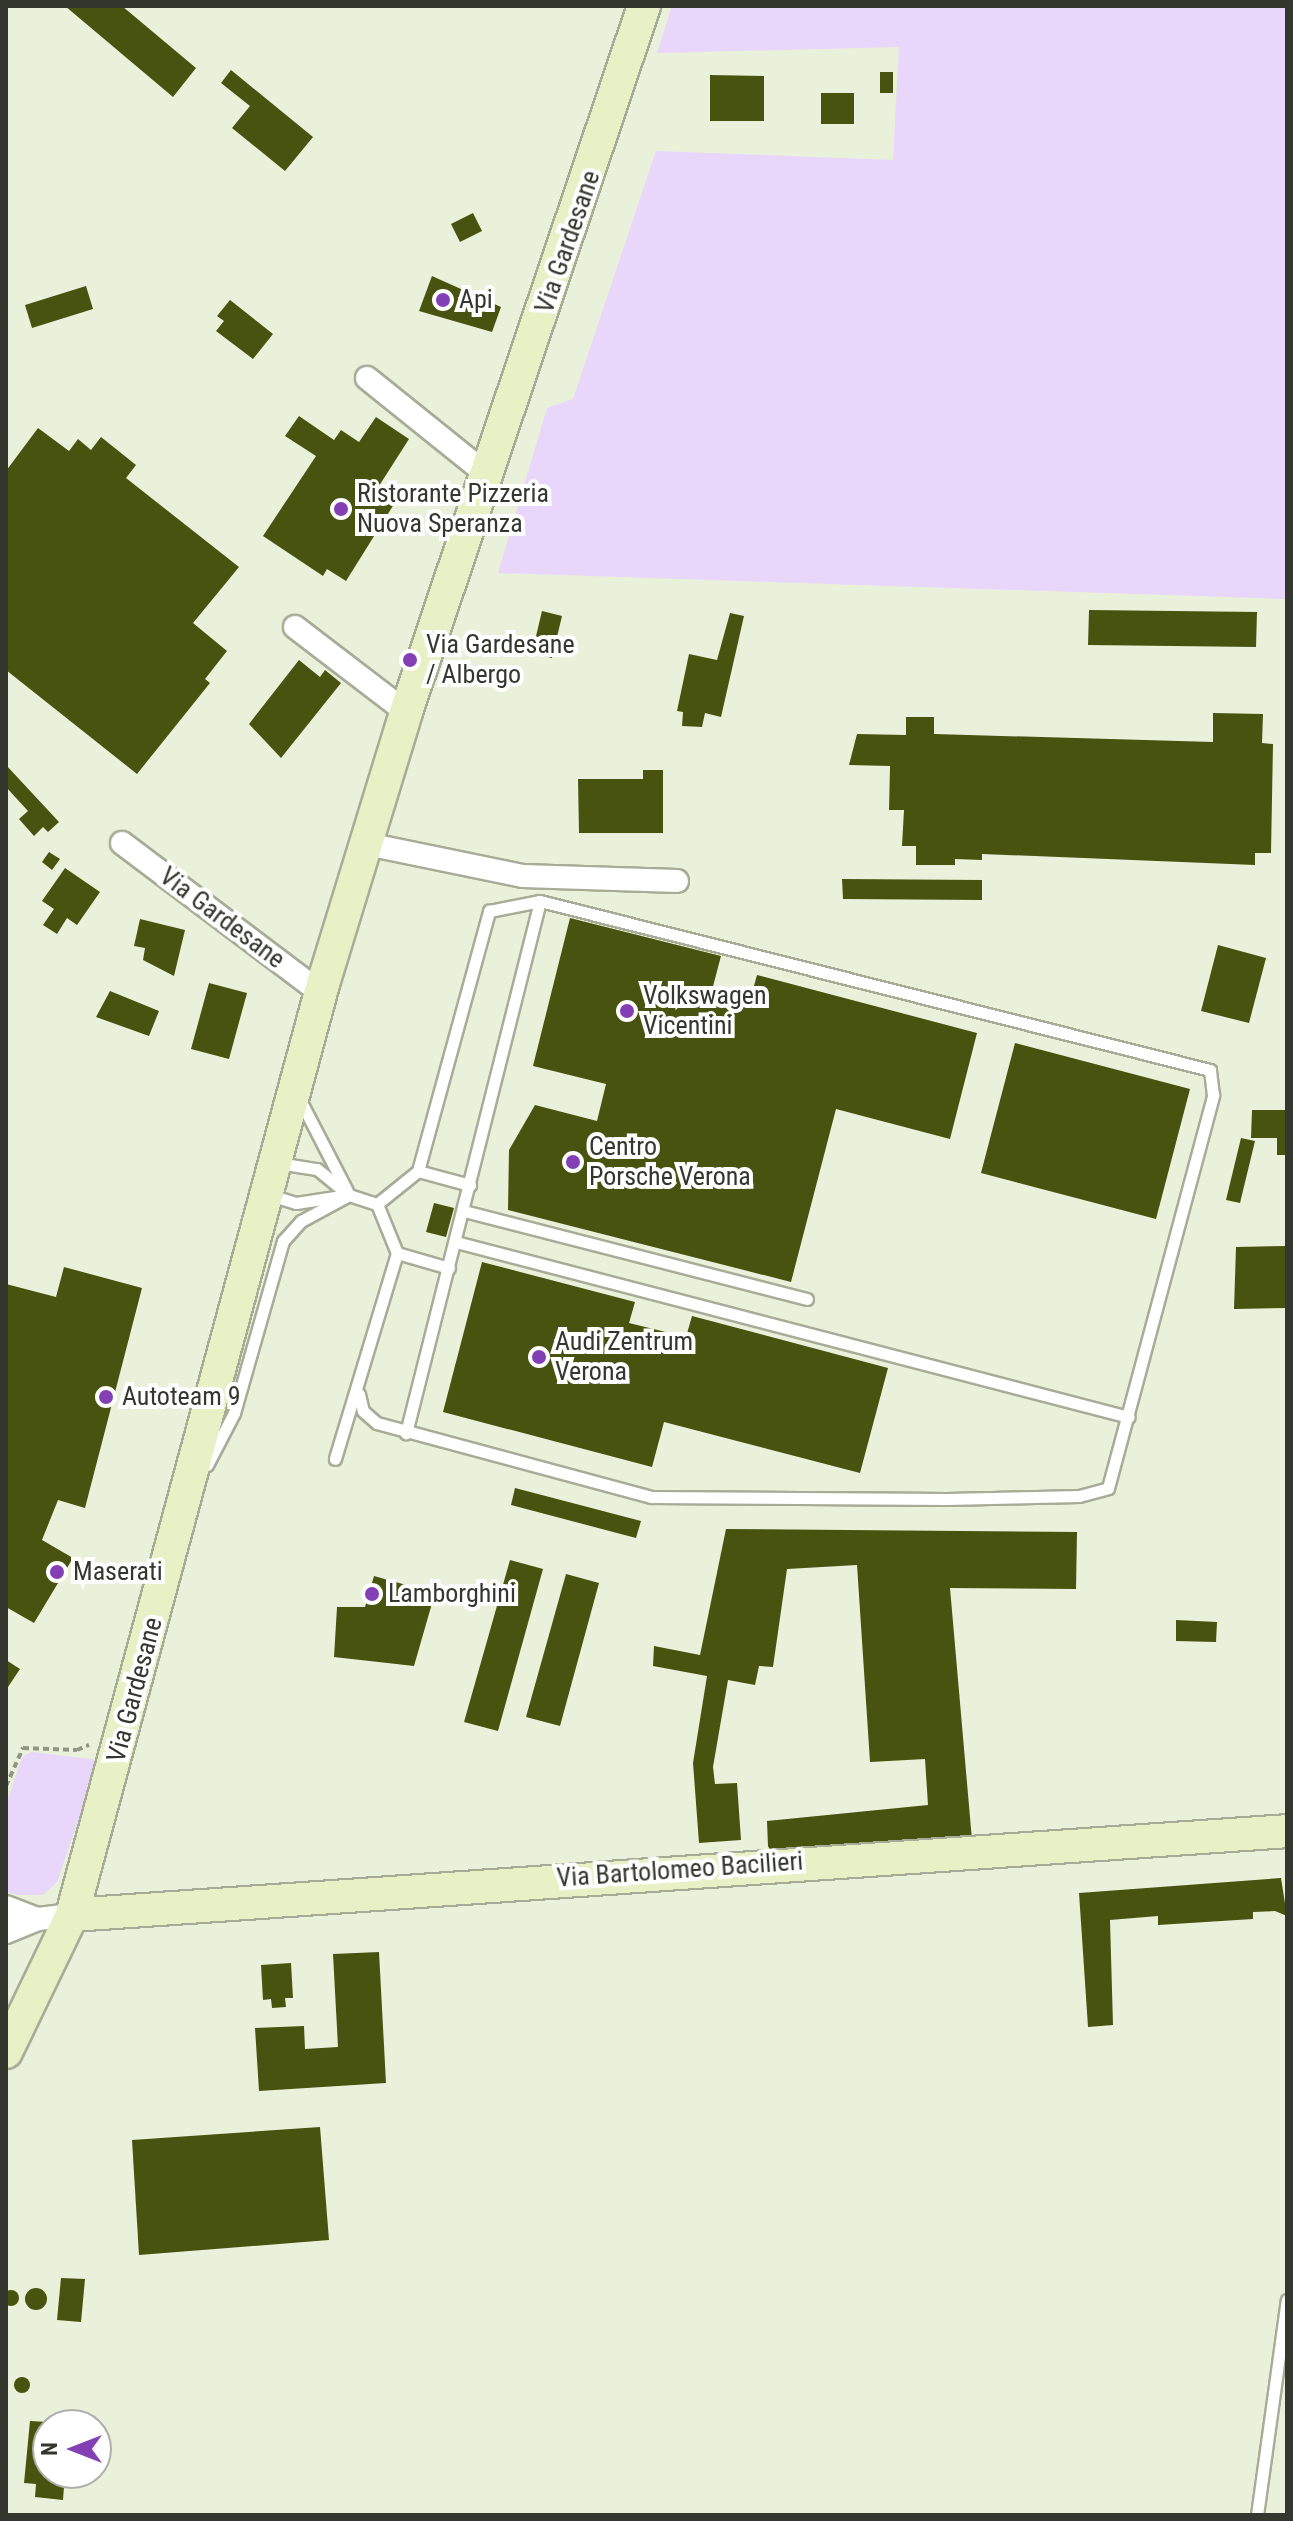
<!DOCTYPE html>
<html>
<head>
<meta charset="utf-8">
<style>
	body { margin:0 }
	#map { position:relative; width:1293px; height:2521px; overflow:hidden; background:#eaf1da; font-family:"Roboto Condensed",sans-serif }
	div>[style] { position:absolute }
	.green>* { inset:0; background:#e9d6fb }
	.building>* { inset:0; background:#47530f }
	.round { border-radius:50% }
	.path>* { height:4px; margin-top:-2px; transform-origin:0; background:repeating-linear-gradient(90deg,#909585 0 6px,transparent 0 10px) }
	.roads { filter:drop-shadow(2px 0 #a7ac97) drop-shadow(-2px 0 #a7ac97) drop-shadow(0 2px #a7ac97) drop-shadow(0 -2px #a7ac97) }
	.lane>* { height:11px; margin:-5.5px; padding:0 5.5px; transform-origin:5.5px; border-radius:5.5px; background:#fff }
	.street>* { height:22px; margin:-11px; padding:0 11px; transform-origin:11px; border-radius:11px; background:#fff }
	.secondary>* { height:32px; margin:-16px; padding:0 16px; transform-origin:16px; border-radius:16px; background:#e8f0c6 }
	.dots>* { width:22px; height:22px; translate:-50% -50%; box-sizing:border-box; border:4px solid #fff; border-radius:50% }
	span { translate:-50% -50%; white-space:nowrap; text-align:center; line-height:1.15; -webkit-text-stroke:8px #fff; paint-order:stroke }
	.street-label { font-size:26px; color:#34372e }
	.poi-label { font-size:26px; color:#34372e }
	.left { translate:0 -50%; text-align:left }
	.frame { position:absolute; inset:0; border:8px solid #34372e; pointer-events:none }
	.north { position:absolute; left:32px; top:2409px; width:80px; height:80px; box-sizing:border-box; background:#fff; border:2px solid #aeafab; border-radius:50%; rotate:270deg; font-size:22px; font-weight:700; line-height:32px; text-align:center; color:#34372e }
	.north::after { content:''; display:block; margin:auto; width:28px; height:36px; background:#8340b4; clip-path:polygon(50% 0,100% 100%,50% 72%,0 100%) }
</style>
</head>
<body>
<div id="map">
	<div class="green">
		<i style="clip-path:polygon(672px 6px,1287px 6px,1287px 599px,498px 573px,547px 408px,573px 399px,656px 151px,893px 160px,899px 47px,657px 53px)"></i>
		<i style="clip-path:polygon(32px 1752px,99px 1760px,57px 1882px,43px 1895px,17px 1895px,6px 1891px,6px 1805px,22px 1757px)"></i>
	</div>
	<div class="building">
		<i style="clip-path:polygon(65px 6px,122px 6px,196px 68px,173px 97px)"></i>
		<i style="clip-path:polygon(231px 70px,313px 137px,285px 171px,232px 128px,250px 106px,221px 83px)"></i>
		<i style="clip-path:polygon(880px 72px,893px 72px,893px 93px,880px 93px)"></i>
		<i style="clip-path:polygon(710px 75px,764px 76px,764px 121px,710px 121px)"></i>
		<i style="clip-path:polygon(821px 93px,854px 93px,854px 124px,821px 124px)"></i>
		<i style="clip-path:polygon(473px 213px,482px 231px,460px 242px,451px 224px)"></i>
		<i style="clip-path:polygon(432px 276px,501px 307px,492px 332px,419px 311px)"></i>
		<i style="clip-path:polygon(86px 286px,93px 309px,32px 328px,25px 305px)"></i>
		<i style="clip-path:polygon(230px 300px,273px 334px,253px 359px,216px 331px,224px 321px,217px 316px)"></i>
		<i style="clip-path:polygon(299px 416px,334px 440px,341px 430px,359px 442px,376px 417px,409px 439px,377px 489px,396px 501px,346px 581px,327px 569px,323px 576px,263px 536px,316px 456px,285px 436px)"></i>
		<i style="clip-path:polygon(38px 428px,69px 451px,78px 439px,91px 450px,101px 437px,136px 465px,126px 478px,239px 567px,193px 623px,227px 651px,205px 679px,210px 683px,137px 774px,6px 670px,6px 471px)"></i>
		<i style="clip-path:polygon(1089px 610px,1257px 612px,1256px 647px,1088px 645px)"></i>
		<i style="clip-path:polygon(542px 611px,562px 616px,552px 658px,532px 653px)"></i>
		<i style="clip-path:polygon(730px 613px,744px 616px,721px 717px,705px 713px,702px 727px,682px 726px,683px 712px,677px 711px,689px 654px,717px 660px)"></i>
		<i style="clip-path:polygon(299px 660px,320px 677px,325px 670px,341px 683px,281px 758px,249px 724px)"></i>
		<i style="clip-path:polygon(1213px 713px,1263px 714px,1262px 743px,1273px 744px,1271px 853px,1255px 853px,1255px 865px,982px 854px,982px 860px,955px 859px,955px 865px,916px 865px,916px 846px,902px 846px,904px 810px,889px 810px,890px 766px,849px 765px,857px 734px,906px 735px,906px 717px,934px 717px,934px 734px,1213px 742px)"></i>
		<i style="clip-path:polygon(6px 765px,59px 822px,48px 832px,43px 827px,34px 836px,19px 819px,28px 811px,6px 787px)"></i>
		<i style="clip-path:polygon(643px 770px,663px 770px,663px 833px,579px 833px,578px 779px,643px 779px)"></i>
		<i style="clip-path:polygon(49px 852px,60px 859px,52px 870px,42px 862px)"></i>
		<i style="clip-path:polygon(65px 868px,100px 892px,77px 925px,67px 918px,57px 934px,43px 925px,54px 909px,42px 901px)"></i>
		<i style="clip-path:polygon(842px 879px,982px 880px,982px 900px,843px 899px)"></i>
		<i style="clip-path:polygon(570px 918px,721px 956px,711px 994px,749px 1004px,757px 975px,977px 1033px,950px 1139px,836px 1109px,791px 1282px,508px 1210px,509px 1150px,535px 1105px,597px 1121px,606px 1084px,533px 1066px)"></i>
		<i style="clip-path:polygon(140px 919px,185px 930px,174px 976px,143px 960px,145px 948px,134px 946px)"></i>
		<i style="clip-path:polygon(1218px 945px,1266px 958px,1249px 1023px,1201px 1011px)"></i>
		<i style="clip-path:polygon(209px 983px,247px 993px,229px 1059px,191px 1049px)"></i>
		<i style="clip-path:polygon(110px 991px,159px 1011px,149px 1036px,96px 1017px)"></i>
		<i style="clip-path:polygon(1015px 1043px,1190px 1089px,1156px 1219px,981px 1173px)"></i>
		<i style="clip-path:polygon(1252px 1110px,1287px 1110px,1287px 1155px,1277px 1155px,1277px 1138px,1251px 1138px)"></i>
		<i style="clip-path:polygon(1241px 1138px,1255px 1141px,1240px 1203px,1226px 1200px)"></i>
		<i style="clip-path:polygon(434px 1203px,454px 1208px,446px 1237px,426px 1232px)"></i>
		<i style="clip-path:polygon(1287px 1246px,1287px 1308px,1234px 1309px,1236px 1247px)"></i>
		<i style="clip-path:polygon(482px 1262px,635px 1302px,629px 1323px,686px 1337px,692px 1316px,888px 1368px,860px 1473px,664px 1422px,652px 1467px,443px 1412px)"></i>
		<i style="clip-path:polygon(64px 1267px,142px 1288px,85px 1508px,58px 1500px,42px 1540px,73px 1558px,34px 1623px,6px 1607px,6px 1284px,56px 1297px)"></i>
		<i style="clip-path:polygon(515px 1488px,641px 1521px,636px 1538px,511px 1505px)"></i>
		<i style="clip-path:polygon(726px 1529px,1077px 1532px,1076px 1589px,950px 1588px,972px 1840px,771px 1852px,768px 1846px,767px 1821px,928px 1805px,925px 1759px,870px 1762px,857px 1565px,787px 1569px,773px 1667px,759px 1666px,755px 1685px,728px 1680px,713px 1767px,715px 1784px,737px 1783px,741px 1840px,699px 1843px,693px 1763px,707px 1676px,653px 1666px,654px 1646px,700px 1655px)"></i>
		<i style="clip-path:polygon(510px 1560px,543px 1569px,498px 1731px,464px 1722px)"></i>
		<i style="clip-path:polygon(566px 1574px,599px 1583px,560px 1726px,526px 1717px)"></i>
		<i style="clip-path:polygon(374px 1576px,435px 1593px,414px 1666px,334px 1657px,337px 1607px,365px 1607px)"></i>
		<i style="clip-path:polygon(1176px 1620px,1217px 1622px,1216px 1642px,1176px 1641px)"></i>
		<i style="clip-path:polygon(6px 1660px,20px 1669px,6px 1690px)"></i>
		<i style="clip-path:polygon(1281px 1878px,1287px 1916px,1275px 1911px,1253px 1912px,1253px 1919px,1158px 1925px,1158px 1916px,1110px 1920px,1113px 2025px,1088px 2027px,1079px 1893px)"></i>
		<i style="clip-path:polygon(379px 1952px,386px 2083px,259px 2091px,255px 2028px,304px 2026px,305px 2049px,338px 2047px,333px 1954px)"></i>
		<i style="clip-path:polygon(291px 1963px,293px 1998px,285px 1998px,286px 2007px,272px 2008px,271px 1999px,263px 2000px,261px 1965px)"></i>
		<i style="clip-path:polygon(320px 2127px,329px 2240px,139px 2255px,132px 2140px)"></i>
		<i style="clip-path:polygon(61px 2278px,85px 2279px,81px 2322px,57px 2320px)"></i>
		<i class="round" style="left:25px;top:2288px;width:22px;height:22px"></i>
		<i class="round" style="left:3px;top:2290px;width:16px;height:16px"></i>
		<i class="round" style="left:14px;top:2377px;width:16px;height:16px"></i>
		<i style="clip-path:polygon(30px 2421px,48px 2422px,45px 2468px,65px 2473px,63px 2500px,35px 2497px,36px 2484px,24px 2483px)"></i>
	</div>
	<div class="path">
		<i style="left:6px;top:1786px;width:42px;rotate:-65.9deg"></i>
		<i style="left:23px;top:1748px;width:54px;rotate:2.1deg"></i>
		<i style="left:77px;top:1750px;width:13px;rotate:-23deg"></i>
	</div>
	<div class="roads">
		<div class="lane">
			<i style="left:300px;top:1100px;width:102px;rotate:62.7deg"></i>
			<i style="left:278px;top:1163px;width:39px;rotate:9deg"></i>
			<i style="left:317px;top:1169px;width:41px;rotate:39.1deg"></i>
			<i style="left:349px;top:1195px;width:29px;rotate:18deg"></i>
			<i style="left:377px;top:1204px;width:53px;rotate:67.8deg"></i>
			<i style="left:397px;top:1253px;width:215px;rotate:106.8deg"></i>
			<i style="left:418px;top:1171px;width:54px;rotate:15.1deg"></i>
			<i style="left:270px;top:1195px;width:27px;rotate:17deg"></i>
			<i style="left:296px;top:1203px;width:46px;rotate:-8.8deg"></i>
			<i style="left:377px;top:1204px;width:53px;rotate:-38.8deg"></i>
			<i style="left:418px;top:1171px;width:270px;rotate:-74.7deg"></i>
			<i style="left:489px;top:911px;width:52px;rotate:-11.1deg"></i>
			<i style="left:540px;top:901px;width:549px;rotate:104.14deg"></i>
			<i style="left:464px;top:1211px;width:354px;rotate:14.4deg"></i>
			<i style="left:456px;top:1242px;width:695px;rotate:14.58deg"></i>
			<i style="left:397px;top:1253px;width:54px;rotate:16.1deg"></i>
			<i style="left:359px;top:1394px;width:17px;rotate:77deg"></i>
			<i style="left:363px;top:1411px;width:18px;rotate:41deg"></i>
			<i style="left:377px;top:1423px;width:284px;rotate:15.1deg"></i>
			<i style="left:651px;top:1497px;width:296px;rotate:0.4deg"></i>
			<i style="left:947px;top:1499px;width:132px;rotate:-1.3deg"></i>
			<i style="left:1079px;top:1496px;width:30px;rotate:-15deg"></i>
			<i style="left:1108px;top:1488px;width:407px;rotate:-75deg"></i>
			<i style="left:1213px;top:1095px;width:25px;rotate:-97deg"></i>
			<i style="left:1210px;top:1070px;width:691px;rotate:-165.84deg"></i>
			<i style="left:207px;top:1465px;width:59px;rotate:-62.6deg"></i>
			<i style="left:234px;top:1413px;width:179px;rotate:-74.1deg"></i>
			<i style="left:283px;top:1241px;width:27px;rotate:-48deg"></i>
			<i style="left:301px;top:1221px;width:55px;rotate:-28.4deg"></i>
			<i style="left:1257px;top:2515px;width:217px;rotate:-82.1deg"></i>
		</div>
		<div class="street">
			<i style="left:367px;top:378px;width:156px;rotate:38.8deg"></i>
			<i style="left:295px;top:627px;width:140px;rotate:37.4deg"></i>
			<i style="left:122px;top:843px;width:249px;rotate:37deg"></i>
			<i style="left:367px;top:844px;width:159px;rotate:11.6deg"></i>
			<i style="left:523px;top:876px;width:154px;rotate:1.9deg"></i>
			<i style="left:6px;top:1907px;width:34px;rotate:21deg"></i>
			<i style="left:38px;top:1919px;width:34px;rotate:-7deg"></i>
			<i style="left:6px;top:1932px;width:35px;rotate:-22deg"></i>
		</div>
		<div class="secondary">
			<i style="left:72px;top:1915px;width:1218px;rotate:-3.95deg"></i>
			<i style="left:6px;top:2052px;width:152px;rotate:-64.3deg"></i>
			<i style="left:72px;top:1915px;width:964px;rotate:-74.91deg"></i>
			<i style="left:323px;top:984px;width:284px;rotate:-73deg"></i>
			<i style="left:406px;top:712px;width:745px;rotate:-71.37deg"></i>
		</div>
	</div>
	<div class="dots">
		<i style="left:443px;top:300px;background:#8340b4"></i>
		<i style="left:341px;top:509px;background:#8340b4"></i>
		<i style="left:410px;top:660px;background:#8340b4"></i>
		<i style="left:627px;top:1011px;background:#8340b4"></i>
		<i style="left:573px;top:1162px;background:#8340b4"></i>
		<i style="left:539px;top:1357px;background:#8340b4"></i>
		<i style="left:106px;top:1397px;background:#8340b4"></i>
		<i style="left:57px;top:1572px;background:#8340b4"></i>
		<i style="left:372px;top:1594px;background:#8340b4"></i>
	</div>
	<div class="street-label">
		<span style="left:568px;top:242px;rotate:-71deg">Via Gardesane</span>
		<span style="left:222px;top:918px;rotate:37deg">Via Gardesane</span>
		<span style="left:135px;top:1690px;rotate:-75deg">Via Gardesane</span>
		<span style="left:680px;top:1870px;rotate:-4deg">Via Bartolomeo Bacilieri</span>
	</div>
	<div class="poi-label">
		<span class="left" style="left:459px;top:300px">Api</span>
		<span class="left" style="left:357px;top:509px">Ristorante Pizzeria<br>Nuova Speranza</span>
		<span class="left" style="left:426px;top:660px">Via Gardesane<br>/ Albergo</span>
		<span class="left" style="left:643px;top:1011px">Volkswagen<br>Vicentini</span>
		<span class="left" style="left:589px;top:1162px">Centro<br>Porsche Verona</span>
		<span class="left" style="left:555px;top:1357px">Audi Zentrum<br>Verona</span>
		<span class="left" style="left:122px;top:1397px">Autoteam 9</span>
		<span class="left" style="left:73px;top:1572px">Maserati</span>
		<span class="left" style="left:388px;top:1594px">Lamborghini</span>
	</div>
	<div class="frame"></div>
	<div class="north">N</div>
</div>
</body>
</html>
